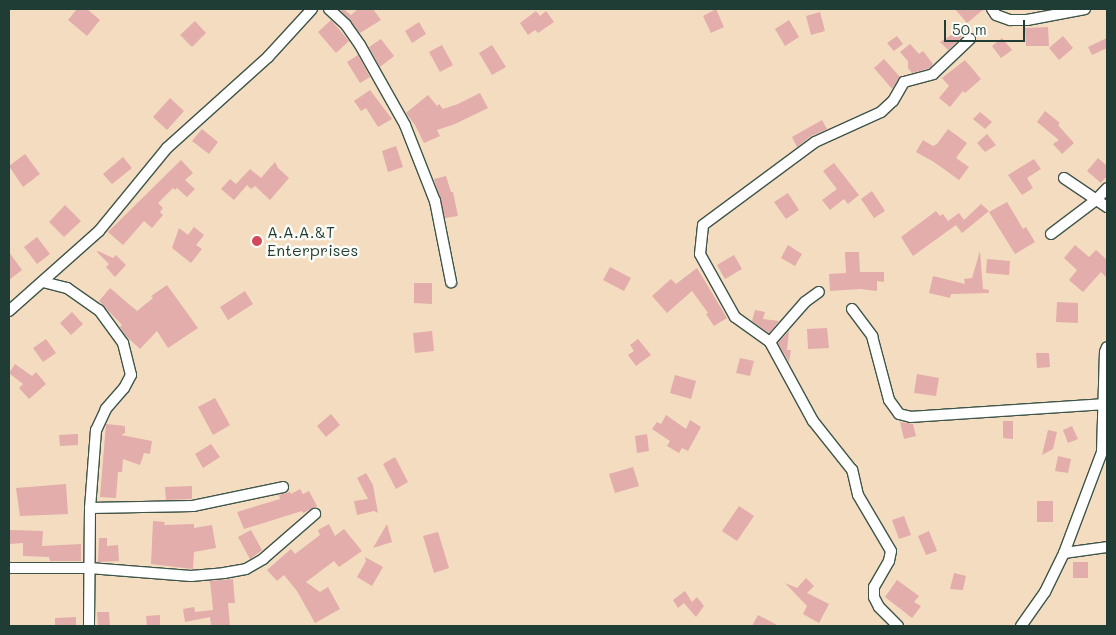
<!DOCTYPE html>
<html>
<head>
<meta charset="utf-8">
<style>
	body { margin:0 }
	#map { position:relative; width:1116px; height:635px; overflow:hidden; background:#f4dcc0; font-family:Mali,sans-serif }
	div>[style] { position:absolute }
	.building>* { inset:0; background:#e2adaa }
	.roads { filter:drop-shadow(1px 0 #3f5549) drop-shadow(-1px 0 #3f5549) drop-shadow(0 1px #3f5549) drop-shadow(0 -1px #3f5549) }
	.street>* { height:10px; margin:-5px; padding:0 5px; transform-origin:5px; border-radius:5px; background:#fff }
	.dots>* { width:14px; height:14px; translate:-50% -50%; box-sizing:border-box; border:2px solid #fdfcf7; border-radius:50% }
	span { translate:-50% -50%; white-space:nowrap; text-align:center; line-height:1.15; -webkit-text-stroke:5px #fdfcf7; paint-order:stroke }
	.poi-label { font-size:16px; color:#1f3d34 }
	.left { translate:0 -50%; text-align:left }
	.frame { position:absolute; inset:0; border:10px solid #1f3d34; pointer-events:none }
	.scale { position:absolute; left:944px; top:20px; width:81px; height:22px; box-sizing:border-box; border:2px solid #1f3d34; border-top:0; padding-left:6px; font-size:15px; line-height:18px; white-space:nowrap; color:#1f3d34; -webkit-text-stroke:4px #fdfcf7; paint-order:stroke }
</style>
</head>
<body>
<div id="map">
	<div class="building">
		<i style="clip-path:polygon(77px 9px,87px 9px,100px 20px,87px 36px,68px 20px)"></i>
		<i style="clip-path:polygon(343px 9px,351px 15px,358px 9px,373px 9px,381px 20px,360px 33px,341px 11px)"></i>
		<i style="clip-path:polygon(716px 9px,724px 27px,711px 33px,703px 16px)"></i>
		<i style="clip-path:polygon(955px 9px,984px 9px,967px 23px)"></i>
		<i style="clip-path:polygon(536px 11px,540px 16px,546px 11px,554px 22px,538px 33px,535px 30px,528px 35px,520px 23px)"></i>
		<i style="clip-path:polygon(820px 12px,825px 31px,811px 35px,806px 16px)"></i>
		<i style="clip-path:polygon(331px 20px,349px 41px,336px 53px,318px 32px)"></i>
		<i style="clip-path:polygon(789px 20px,799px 37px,785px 46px,775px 29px)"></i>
		<i style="clip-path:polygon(195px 21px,206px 33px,192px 47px,180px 35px)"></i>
		<i style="clip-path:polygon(419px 22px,426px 34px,412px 43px,405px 31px)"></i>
		<i style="clip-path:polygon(1048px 27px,1049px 46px,1026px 46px,1025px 28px)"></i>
		<i style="clip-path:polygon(958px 31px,962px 37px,948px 50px,940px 42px)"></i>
		<i style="clip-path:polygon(897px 36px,903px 44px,894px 51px,887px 43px)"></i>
		<i style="clip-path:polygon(1063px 36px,1073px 48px,1059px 60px,1049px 48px)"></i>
		<i style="clip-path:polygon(1002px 38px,1012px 50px,1001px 58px,992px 46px)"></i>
		<i style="clip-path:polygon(1107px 38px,1107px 48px,1092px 55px,1088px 47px)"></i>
		<i style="clip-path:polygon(381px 39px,394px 56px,380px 67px,369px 47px)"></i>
		<i style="clip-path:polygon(910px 44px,919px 54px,923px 51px,933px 64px,930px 68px,912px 73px,908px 68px,908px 61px,900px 52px)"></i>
		<i style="clip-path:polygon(442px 45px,453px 65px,440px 72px,429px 52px)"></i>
		<i style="clip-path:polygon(492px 45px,506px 67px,492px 75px,479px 53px)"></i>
		<i style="clip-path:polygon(358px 55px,370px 77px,360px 83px,347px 62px)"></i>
		<i style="clip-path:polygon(884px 59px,900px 77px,892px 89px,874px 68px)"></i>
		<i style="clip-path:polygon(965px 60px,981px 79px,965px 93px,963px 91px,950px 107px,939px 98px,949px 86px,942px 78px)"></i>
		<i style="clip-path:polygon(370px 90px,392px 119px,378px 127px,366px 108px,361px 111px,354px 101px)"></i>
		<i style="clip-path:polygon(480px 93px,488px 108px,455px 124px,437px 130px,440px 136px,424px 143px,415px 125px,406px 113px,428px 95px,437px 106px,439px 104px,443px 109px,458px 104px)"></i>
		<i style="clip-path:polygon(170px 98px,184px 111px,167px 130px,153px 117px)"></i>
		<i style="clip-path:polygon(1045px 111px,1060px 123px,1058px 125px,1074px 143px,1062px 154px,1053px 144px,1059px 140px,1037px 122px)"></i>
		<i style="clip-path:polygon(980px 112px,992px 122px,985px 129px,973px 119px)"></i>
		<i style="clip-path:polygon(822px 120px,827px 129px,811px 136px,797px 147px,792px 137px)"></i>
		<i style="clip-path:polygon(202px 129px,218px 142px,209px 154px,192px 141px)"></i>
		<i style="clip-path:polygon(948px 129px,967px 143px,956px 158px,969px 167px,959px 180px,934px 162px,916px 152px,923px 140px,933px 146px,937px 144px)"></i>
		<i style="clip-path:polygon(987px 134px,996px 145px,985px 152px,977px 143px)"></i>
		<i style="clip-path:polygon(396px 146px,403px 167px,388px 172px,382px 151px)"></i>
		<i style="clip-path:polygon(25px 154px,40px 174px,23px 187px,9px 166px)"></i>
		<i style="clip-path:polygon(123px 157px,132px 168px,112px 184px,103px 174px)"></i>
		<i style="clip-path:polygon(1098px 158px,1107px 166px,1107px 176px,1101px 183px,1087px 171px)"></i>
		<i style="clip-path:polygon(1034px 159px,1041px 169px,1027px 178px,1033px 188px,1022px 195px,1008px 175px)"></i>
		<i style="clip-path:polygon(181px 160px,193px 173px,185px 180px,195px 189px,187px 197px,177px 188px,175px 190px,173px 188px,158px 203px,163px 208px,160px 212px,163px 215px,152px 228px,144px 221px,123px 245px,108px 232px)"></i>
		<i style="clip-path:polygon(275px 162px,278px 168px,289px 178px,270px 200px,255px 186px,251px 189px,247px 185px,234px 200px,221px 189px,230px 179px,236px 184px,250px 169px,261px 178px)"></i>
		<i style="clip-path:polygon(834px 163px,859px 195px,848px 204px,844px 199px,830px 210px,822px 200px,837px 189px,823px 171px)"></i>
		<i style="clip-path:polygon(446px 176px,451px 192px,453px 192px,458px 216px,445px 218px,434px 179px)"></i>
		<i style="clip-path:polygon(872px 191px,885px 211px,874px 218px,861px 199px)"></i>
		<i style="clip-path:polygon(788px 193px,799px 210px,786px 219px,774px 202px)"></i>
		<i style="clip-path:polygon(1007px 202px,1023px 229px,1026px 227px,1035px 242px,1015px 254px,989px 212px)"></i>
		<i style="clip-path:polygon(981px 204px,989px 211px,962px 233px,956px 225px,913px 256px,901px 237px,936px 211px,940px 216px,943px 214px,948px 221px,959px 213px,964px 220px)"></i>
		<i style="clip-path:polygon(65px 205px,81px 221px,64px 237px,49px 222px)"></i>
		<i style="clip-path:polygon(194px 227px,204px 235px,196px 245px,202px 249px,191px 263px,172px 248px,179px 228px,188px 235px)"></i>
		<i style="clip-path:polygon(37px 237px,50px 254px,37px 264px,24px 247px)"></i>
		<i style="clip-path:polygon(788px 245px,802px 254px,795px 266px,781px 258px)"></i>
		<i style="clip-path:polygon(1075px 245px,1089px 257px,1096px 250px,1107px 260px,1107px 278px,1101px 272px,1083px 292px,1069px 280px,1077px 270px,1064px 258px)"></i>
		<i style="clip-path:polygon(98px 251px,113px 258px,116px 255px,126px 265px,115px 277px,106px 267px,109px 264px,97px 252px)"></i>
		<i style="clip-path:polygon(980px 251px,983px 289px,989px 290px,989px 293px,951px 294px,950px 298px,929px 293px,933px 276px,965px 284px,964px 279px,972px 278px)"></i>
		<i style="clip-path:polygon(9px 252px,22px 270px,9px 280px)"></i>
		<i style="clip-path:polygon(845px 252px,859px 252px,860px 272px,884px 272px,884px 282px,877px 281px,877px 291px,860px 289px,830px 291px,829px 274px,846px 273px)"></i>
		<i style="clip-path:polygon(734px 255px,742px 269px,725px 279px,717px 265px)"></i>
		<i style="clip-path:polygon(987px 259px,1010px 261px,1009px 275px,986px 273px)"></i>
		<i style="clip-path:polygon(610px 267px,631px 278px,624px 291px,603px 280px)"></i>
		<i style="clip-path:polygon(697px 268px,727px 318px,714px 326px,706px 314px,708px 313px,692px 291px,667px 313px,652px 296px,671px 279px,676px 284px)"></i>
		<i style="clip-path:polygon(414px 283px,432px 283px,432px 304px,414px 303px)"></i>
		<i style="clip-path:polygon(167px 285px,198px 328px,168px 348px,157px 331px,140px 349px,126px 336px,120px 327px,122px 325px,99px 301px,110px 288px,137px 311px,153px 298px,151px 296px)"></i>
		<i style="clip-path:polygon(245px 291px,253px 304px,228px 320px,220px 307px)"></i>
		<i style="clip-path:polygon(1057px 302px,1078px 303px,1078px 323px,1056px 322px)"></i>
		<i style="clip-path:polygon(755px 310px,765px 312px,763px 319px,779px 321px,769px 333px,752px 321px)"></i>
		<i style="clip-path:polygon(72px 312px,83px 324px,71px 335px,60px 323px)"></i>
		<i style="clip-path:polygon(827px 328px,829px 348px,808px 349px,807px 329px)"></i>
		<i style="clip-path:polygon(432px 331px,434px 351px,415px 353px,413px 333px)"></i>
		<i style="clip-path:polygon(789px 331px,787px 350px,791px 350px,789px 362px,778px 343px)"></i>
		<i style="clip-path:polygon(46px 339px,56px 353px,43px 362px,33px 348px)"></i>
		<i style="clip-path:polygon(638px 339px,651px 355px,636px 366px,628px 355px,634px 351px,630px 345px)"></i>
		<i style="clip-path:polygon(1036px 353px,1049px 353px,1050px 367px,1037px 368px)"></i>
		<i style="clip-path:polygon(740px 358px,754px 361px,750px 376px,736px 373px)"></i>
		<i style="clip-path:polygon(15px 364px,32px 376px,36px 372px,46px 384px,29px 399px,19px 388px,23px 384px,9px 373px)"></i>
		<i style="clip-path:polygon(917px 374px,939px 378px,936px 396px,914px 393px)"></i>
		<i style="clip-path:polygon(675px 375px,696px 381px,691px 399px,670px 393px)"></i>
		<i style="clip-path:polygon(215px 398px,230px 425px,213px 435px,198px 407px)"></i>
		<i style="clip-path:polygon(331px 414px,340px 425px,326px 437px,317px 426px)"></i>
		<i style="clip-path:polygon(666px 415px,686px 429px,690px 420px,701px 427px,688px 451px,682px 448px,679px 453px,667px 446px,670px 441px,652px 429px,657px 422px,661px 424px)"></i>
		<i style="clip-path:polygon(1003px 421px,1013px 421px,1013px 439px,1003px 438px)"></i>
		<i style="clip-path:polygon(900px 422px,913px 424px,916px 436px,904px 439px)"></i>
		<i style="clip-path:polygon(106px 424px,125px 426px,125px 433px,121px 435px,152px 441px,150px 454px,144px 453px,140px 465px,123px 459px,122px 472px,118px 472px,116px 498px,100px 497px)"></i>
		<i style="clip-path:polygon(1072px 426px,1078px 439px,1068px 443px,1063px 430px)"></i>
		<i style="clip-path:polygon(1048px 430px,1057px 432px,1053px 449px,1042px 455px)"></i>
		<i style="clip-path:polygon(78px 434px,78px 445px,60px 446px,59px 435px)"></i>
		<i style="clip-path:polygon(647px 434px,649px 451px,637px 453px,635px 436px)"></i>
		<i style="clip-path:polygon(211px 444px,220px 457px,203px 468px,195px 454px)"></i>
		<i style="clip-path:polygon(1058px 456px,1071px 459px,1068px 473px,1055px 471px)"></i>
		<i style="clip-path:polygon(395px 457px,408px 482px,396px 489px,383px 464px)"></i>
		<i style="clip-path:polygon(633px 467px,639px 486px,615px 493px,609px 474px)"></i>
		<i style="clip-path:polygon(366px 473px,373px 485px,378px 513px,374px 511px,357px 515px,354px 501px,368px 499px,357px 478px)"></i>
		<i style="clip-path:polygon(66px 484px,68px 514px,20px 516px,16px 488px)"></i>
		<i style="clip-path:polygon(192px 486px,192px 499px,166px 500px,165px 487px)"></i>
		<i style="clip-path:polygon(300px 489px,303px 494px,309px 491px,317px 506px,303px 513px,302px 511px,244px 529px,237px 512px,280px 499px,279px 495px,290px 492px,291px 494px)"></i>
		<i style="clip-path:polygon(1037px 501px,1053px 501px,1053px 522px,1037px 522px)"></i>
		<i style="clip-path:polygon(739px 506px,754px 516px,737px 541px,722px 531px)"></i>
		<i style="clip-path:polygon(904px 516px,911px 535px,899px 539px,892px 520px)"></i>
		<i style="clip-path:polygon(153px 521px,165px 522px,164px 525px,194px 524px,194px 528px,212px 525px,216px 548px,194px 552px,193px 569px,151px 564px)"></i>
		<i style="clip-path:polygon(329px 524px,335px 536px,344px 529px,362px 551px,339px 567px,334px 561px,306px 582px,320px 592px,328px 587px,340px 609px,315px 623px,297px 591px,284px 575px,277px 581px,267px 570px,291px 549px,295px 554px,320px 535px,318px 530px)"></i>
		<i style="clip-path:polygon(387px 524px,392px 542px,373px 548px)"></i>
		<i style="clip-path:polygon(9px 530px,43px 531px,42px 546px,81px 544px,81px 561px,50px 561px,49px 557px,23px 556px,23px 543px,9px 544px)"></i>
		<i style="clip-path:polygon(251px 530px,262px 550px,250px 559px,238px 537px)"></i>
		<i style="clip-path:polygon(929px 531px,937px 551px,926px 555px,918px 536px)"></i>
		<i style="clip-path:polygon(438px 532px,449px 568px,434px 573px,423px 536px)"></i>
		<i style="clip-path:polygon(99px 538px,107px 538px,107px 546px,118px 545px,119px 561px,98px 562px)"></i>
		<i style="clip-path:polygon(365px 557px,383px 567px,372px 586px,357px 577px,366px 561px)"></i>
		<i style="clip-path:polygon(1073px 562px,1088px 562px,1088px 578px,1073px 578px)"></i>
		<i style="clip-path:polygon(954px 573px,966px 576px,963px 590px,950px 589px)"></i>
		<i style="clip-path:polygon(806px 578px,814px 586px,807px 593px,829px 604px,819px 623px,803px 614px,807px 606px,785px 583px,797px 588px)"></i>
		<i style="clip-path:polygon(233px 579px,235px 603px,228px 603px,230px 626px,211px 626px,210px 617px,185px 622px,183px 609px,194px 607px,195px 612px,213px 610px,210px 581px)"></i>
		<i style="clip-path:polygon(897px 580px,919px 596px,914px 602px,921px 606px,912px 618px,885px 597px)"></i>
		<i style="clip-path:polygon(685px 591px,692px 602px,697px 597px,704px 606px,696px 617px,684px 603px,678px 608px,673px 600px)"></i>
		<i style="clip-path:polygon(97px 612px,109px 612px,110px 626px,98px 626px)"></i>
		<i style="clip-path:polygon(160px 615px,160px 626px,147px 626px,146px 616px)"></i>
		<i style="clip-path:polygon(758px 615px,779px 626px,752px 626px)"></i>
		<i style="clip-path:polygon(76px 617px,76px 626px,55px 626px,55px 618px)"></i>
	</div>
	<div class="roads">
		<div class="street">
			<i style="left:329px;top:9px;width:23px;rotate:43deg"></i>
			<i style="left:346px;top:25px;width:24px;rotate:55deg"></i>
			<i style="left:360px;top:45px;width:92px;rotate:60.6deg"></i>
			<i style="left:405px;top:125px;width:82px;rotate:68.5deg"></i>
			<i style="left:435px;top:201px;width:83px;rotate:78.8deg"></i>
			<i style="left:992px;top:9px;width:7px;rotate:56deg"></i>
			<i style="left:996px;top:15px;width:15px;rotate:20deg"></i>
			<i style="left:1010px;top:20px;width:17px"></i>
			<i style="left:1027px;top:20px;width:59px;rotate:-10.7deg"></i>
			<i style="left:1064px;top:178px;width:52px;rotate:34deg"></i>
			<i style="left:1051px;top:234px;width:56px;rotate:-37.1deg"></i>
			<i style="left:1096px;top:200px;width:16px;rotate:-47deg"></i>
			<i style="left:43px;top:282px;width:25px;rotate:14deg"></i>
			<i style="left:67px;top:288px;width:39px;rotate:35deg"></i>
			<i style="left:99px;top:310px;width:41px;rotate:54deg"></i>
			<i style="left:123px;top:343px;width:33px;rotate:76deg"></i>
			<i style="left:131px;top:375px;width:15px;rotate:118deg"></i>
			<i style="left:124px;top:388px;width:28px;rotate:131deg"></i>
			<i style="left:106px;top:409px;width:23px;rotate:115deg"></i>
			<i style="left:96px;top:430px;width:78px;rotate:94.4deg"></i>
			<i style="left:90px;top:508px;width:118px;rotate:90.5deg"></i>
			<i style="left:852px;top:309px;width:34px;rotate:53deg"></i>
			<i style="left:872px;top:336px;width:66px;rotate:75.1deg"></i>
			<i style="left:889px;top:400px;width:17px;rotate:54deg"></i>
			<i style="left:899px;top:414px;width:12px;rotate:14deg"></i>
			<i style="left:911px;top:417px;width:194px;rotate:-3.8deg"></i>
			<i style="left:9px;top:311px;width:120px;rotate:-41.6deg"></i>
			<i style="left:99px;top:231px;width:107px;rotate:-50.7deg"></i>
			<i style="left:167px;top:148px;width:136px;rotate:-42deg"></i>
			<i style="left:268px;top:57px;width:65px;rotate:-47.5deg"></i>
			<i style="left:770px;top:342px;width:53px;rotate:-48.8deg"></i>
			<i style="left:805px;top:302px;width:17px;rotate:-36deg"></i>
			<i style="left:90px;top:508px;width:103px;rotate:-1.1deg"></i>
			<i style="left:193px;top:506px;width:92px;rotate:-11.9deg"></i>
			<i style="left:1064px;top:553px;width:43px;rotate:-7.9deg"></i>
			<i style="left:9px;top:568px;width:80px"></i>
			<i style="left:89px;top:568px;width:102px;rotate:4.5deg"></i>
			<i style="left:191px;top:576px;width:33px;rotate:-5deg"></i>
			<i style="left:224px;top:573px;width:22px;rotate:-10deg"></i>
			<i style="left:246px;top:569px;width:20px;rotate:-30deg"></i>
			<i style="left:263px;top:559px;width:69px;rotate:-40.9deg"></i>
			<i style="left:898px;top:626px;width:27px;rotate:-135deg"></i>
			<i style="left:879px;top:607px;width:11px;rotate:-117deg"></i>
			<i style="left:874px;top:597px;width:10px;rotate:-90deg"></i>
			<i style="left:874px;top:587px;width:30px;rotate:-60deg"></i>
			<i style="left:889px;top:561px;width:10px;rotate:-79deg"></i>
			<i style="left:891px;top:551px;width:65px;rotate:-120.5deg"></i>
			<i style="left:858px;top:495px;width:26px;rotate:-103deg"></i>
			<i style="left:852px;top:470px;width:63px;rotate:-128.5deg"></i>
			<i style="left:813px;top:421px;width:90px;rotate:-118.6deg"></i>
			<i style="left:770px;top:342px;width:43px;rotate:-144.5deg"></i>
			<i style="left:735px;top:317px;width:72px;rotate:-119.1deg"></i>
			<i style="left:700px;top:254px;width:29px;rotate:-84deg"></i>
			<i style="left:703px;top:225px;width:139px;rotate:-36.5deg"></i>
			<i style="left:815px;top:142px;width:72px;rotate:-24.4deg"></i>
			<i style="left:881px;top:112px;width:16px;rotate:-43deg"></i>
			<i style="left:893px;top:101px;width:22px;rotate:-60deg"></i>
			<i style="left:904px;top:82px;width:30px;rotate:-15deg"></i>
			<i style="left:933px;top:74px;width:51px;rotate:-43.4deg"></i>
			<i style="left:1021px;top:626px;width:42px;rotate:-54.8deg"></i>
			<i style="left:1045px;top:592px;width:43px;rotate:-64deg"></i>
			<i style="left:1064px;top:553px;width:108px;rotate:-69.4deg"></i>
			<i style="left:1102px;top:452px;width:100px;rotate:-88.3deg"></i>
			<i style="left:1105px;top:352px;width:5px;rotate:-68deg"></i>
		</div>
	</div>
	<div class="dots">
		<i style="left:257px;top:241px;background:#d1495b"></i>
	</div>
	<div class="poi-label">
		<span class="left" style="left:267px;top:241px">A.A.A.&amp;T<br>Enterprises</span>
	</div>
	<div class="frame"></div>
	<div class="scale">50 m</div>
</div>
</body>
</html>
